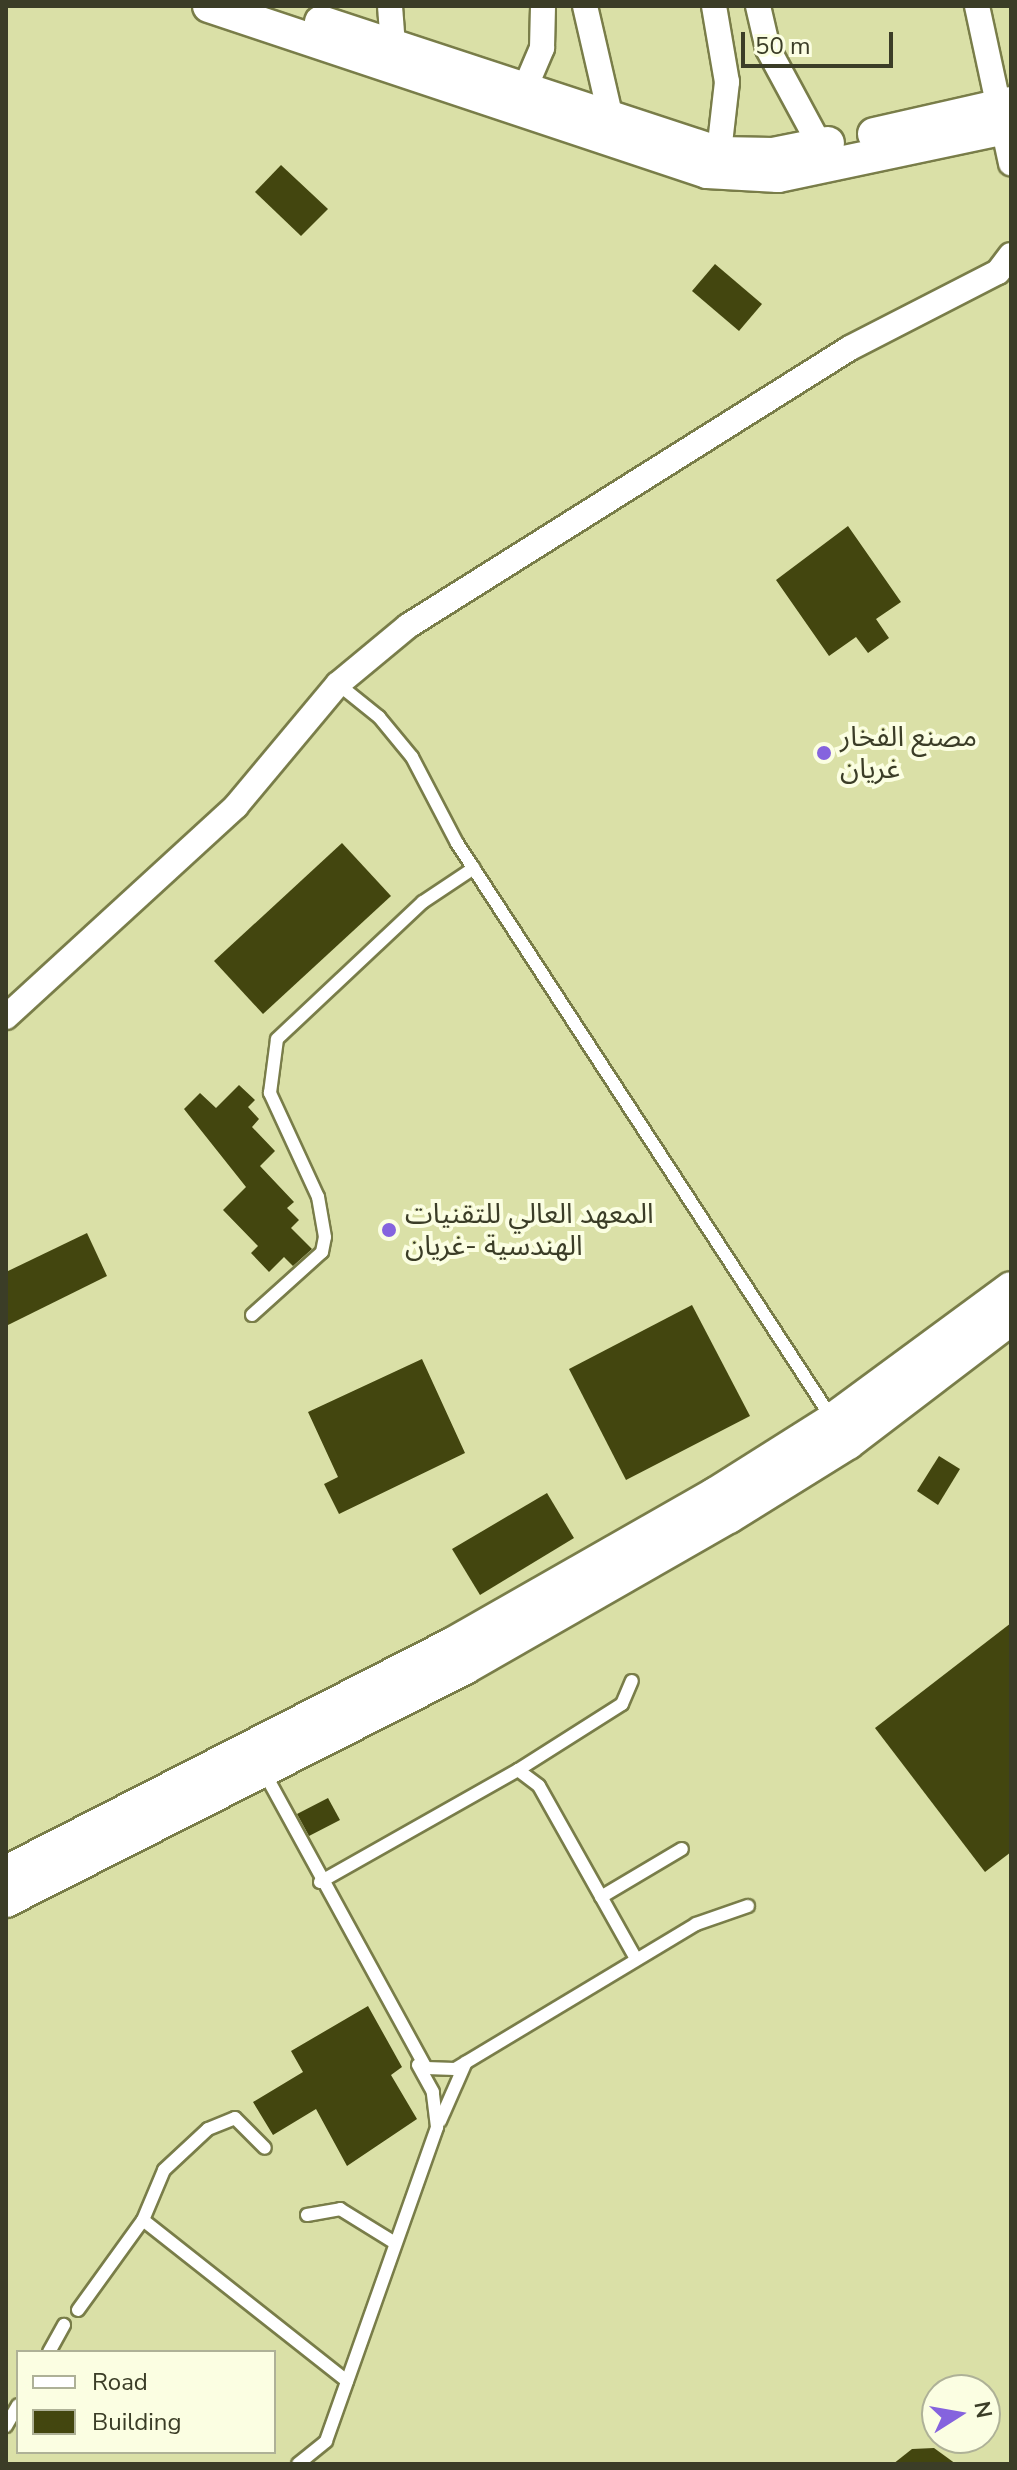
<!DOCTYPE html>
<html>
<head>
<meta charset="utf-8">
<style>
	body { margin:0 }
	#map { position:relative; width:1017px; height:2470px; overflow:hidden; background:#dae0a7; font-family:"Nunito Sans","Noto Sans Arabic",sans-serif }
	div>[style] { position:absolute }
	.building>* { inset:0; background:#43460f }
	.roads { filter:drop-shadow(2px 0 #797d49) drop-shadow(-2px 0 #797d49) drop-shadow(0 2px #797d49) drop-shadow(0 -2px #797d49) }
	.service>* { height:12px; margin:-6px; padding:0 6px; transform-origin:6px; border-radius:6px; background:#fff }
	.minor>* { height:24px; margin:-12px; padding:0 12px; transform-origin:12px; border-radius:12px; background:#fff }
	.secondary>* { height:32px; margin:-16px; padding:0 16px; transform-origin:16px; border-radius:16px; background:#fff }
	.dots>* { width:22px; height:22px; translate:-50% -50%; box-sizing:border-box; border:4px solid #fbfee2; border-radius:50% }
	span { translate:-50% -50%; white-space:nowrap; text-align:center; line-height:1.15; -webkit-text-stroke:8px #fbfee2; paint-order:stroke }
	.poi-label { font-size:28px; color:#3b3d27 }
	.left { translate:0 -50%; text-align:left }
	.frame { position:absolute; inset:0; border:8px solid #3b3d27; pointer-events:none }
	.legend { position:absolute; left:16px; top:2350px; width:260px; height:104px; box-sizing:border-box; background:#fbfee2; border:2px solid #aeb197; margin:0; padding:10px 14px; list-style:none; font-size:24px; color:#3b3d27 }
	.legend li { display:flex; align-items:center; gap:16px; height:40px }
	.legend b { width:40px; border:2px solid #aeb197 }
	.north { position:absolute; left:921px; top:2374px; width:80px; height:80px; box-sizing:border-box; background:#fbfee2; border:2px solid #aeb197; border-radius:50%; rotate:79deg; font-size:22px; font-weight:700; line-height:32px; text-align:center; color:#3b3d27 }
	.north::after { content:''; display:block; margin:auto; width:28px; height:36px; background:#8563de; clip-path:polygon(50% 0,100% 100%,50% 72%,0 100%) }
	.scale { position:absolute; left:741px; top:32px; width:152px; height:36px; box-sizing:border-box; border:4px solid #3b3d27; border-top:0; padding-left:10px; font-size:24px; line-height:28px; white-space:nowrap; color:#3b3d27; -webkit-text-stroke:6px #fbfee2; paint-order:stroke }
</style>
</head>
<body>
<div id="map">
	<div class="building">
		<i style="clip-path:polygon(281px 165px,328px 209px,301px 236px,255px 192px)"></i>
		<i style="clip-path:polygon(715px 264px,762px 304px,739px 331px,692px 291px)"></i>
		<i style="clip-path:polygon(848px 526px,901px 602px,876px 619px,889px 638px,868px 653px,856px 637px,829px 656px,776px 580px)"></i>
		<i style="clip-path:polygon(342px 843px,391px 896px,263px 1014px,214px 961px)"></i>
		<i style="clip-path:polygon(239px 1085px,255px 1100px,248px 1107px,259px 1119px,252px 1127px,275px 1151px,260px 1166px,294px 1202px,287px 1208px,299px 1220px,291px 1228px,312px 1249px,293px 1266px,284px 1257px,269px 1272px,251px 1253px,258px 1246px,223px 1210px,246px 1187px,184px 1109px,200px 1093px,216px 1108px)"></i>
		<i style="clip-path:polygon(87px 1233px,107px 1276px,6px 1326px,6px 1272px)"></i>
		<i style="clip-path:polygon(692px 1305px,750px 1416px,626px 1480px,569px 1369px)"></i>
		<i style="clip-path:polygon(422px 1359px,465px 1453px,339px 1514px,324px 1484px,338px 1477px,308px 1412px)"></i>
		<i style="clip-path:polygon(939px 1456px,960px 1469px,938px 1505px,917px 1491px)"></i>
		<i style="clip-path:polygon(547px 1493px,574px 1538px,480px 1595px,452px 1549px)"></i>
		<i style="clip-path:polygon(1011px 1623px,1011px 1852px,985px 1872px,875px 1728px)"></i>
		<i style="clip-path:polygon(328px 1798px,340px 1820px,309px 1836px,297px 1814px)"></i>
		<i style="clip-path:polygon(368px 2006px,402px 2067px,391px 2075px,417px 2119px,347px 2166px,316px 2109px,273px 2135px,253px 2102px,303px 2072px,291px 2051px)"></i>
		<i style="clip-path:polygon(934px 2448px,956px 2464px,893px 2464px,912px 2449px)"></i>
	</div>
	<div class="roads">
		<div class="service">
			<i style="left:338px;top:684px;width:53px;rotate:38.8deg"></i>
			<i style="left:379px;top:717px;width:52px;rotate:50.5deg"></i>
			<i style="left:412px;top:757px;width:97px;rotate:62.4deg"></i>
			<i style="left:457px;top:843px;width:689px;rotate:56.91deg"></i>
			<i style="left:252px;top:1315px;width:94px;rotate:-42deg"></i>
			<i style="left:322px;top:1252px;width:15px;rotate:-79deg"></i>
			<i style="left:325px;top:1237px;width:41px;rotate:-99.9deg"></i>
			<i style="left:318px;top:1197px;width:115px;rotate:-114.8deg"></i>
			<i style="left:270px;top:1093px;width:54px;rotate:-82.6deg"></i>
			<i style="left:277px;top:1039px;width:200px;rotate:-43.2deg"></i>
			<i style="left:423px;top:902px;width:61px;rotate:-33.7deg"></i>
			<i style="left:518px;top:1770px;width:123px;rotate:-32.4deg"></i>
			<i style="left:622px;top:1704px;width:25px;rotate:-67deg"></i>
			<i style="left:264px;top:1772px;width:337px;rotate:61.3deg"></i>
			<i style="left:426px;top:2068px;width:29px;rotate:2deg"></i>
			<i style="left:455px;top:2069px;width:281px;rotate:-31deg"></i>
			<i style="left:696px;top:1924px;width:55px;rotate:-19.1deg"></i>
			<i style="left:320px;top:1882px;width:227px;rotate:-29.5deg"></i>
			<i style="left:518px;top:1770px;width:26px;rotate:37deg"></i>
			<i style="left:539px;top:1786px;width:198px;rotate:60.7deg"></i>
			<i style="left:601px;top:1897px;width:94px;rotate:-30.7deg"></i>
			<i style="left:440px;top:2121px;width:64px;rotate:-66.2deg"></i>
			<i style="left:307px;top:2215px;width:34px;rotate:-10deg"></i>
			<i style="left:340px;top:2209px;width:65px;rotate:31.7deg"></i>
			<i style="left:143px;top:2220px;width:260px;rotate:38.3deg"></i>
			<i style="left:78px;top:2310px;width:111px;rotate:-54.2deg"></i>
			<i style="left:143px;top:2220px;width:54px;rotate:-67.2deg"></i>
			<i style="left:164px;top:2170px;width:60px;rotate:-43deg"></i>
			<i style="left:208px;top:2129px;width:29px;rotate:-22deg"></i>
			<i style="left:235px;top:2118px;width:42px;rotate:45deg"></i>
			<i style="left:49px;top:2352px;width:31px;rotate:-61deg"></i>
			<i style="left:6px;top:2426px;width:24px;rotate:-60deg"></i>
			<i style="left:298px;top:2464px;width:36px;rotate:-39deg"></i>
			<i style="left:326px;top:2441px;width:333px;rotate:-70.5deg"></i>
			<i style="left:437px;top:2127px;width:35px;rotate:-97deg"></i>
			<i style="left:433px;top:2092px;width:31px;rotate:-119deg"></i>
		</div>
		<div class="minor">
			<i style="left:390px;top:6px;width:53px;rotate:85.7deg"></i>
			<i style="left:585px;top:6px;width:116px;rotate:77deg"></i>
			<i style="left:714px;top:6px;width:77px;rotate:80.3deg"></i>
			<i style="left:727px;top:82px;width:89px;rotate:96.5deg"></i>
			<i style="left:758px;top:6px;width:44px;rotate:76.9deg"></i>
			<i style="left:768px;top:49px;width:109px;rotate:61.6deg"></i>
			<i style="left:977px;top:6px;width:161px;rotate:77.8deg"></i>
			<i style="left:519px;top:102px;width:59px;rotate:-66.9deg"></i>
			<i style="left:542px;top:48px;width:42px;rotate:-88.6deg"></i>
			<i style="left:6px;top:1017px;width:312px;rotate:-42.5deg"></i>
			<i style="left:236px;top:806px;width:159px;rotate:-50.1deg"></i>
			<i style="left:338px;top:684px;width:91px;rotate:-39.6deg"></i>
			<i style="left:408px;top:626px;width:522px;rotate:-32.17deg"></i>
			<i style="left:850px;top:348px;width:166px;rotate:-27.2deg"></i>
			<i style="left:998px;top:272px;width:21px;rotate:-53deg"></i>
		</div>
		<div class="secondary">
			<i style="left:209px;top:6px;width:525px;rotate:18.43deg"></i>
			<i style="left:707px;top:172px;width:71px;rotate:3.2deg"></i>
			<i style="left:778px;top:176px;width:238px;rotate:-11.9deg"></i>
			<i style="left:321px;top:22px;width:419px;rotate:18.2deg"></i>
			<i style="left:719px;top:153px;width:54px;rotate:1.1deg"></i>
			<i style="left:773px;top:154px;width:56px;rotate:-11.3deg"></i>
			<i style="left:874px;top:134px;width:140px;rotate:-12.8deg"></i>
			<i style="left:6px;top:1872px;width:501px;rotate:-27.08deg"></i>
			<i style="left:452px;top:1644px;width:303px;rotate:-29.7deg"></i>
			<i style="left:715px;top:1494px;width:138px;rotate:-32.3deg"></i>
			<i style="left:832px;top:1420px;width:222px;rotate:-36.4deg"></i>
			<i style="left:6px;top:1901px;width:515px;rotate:-26.91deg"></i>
			<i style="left:465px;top:1668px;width:304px;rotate:-29.8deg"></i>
			<i style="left:729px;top:1517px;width:140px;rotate:-31.9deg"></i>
			<i style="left:848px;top:1443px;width:205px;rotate:-37.3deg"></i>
		</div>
	</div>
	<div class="dots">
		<i style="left:824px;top:753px;background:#8563de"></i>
		<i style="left:389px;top:1230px;background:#8563de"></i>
	</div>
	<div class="poi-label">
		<span class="left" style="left:840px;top:753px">مصنع الفخار<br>غريان</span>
		<span class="left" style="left:405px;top:1230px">المعهد العالي للتقنيات<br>الهندسية -غريان</span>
	</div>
	<div class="frame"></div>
	<ul class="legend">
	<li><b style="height:10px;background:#fff"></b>Road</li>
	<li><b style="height:22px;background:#43460f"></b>Building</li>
	</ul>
	<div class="north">N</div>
	<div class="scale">50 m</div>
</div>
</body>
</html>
